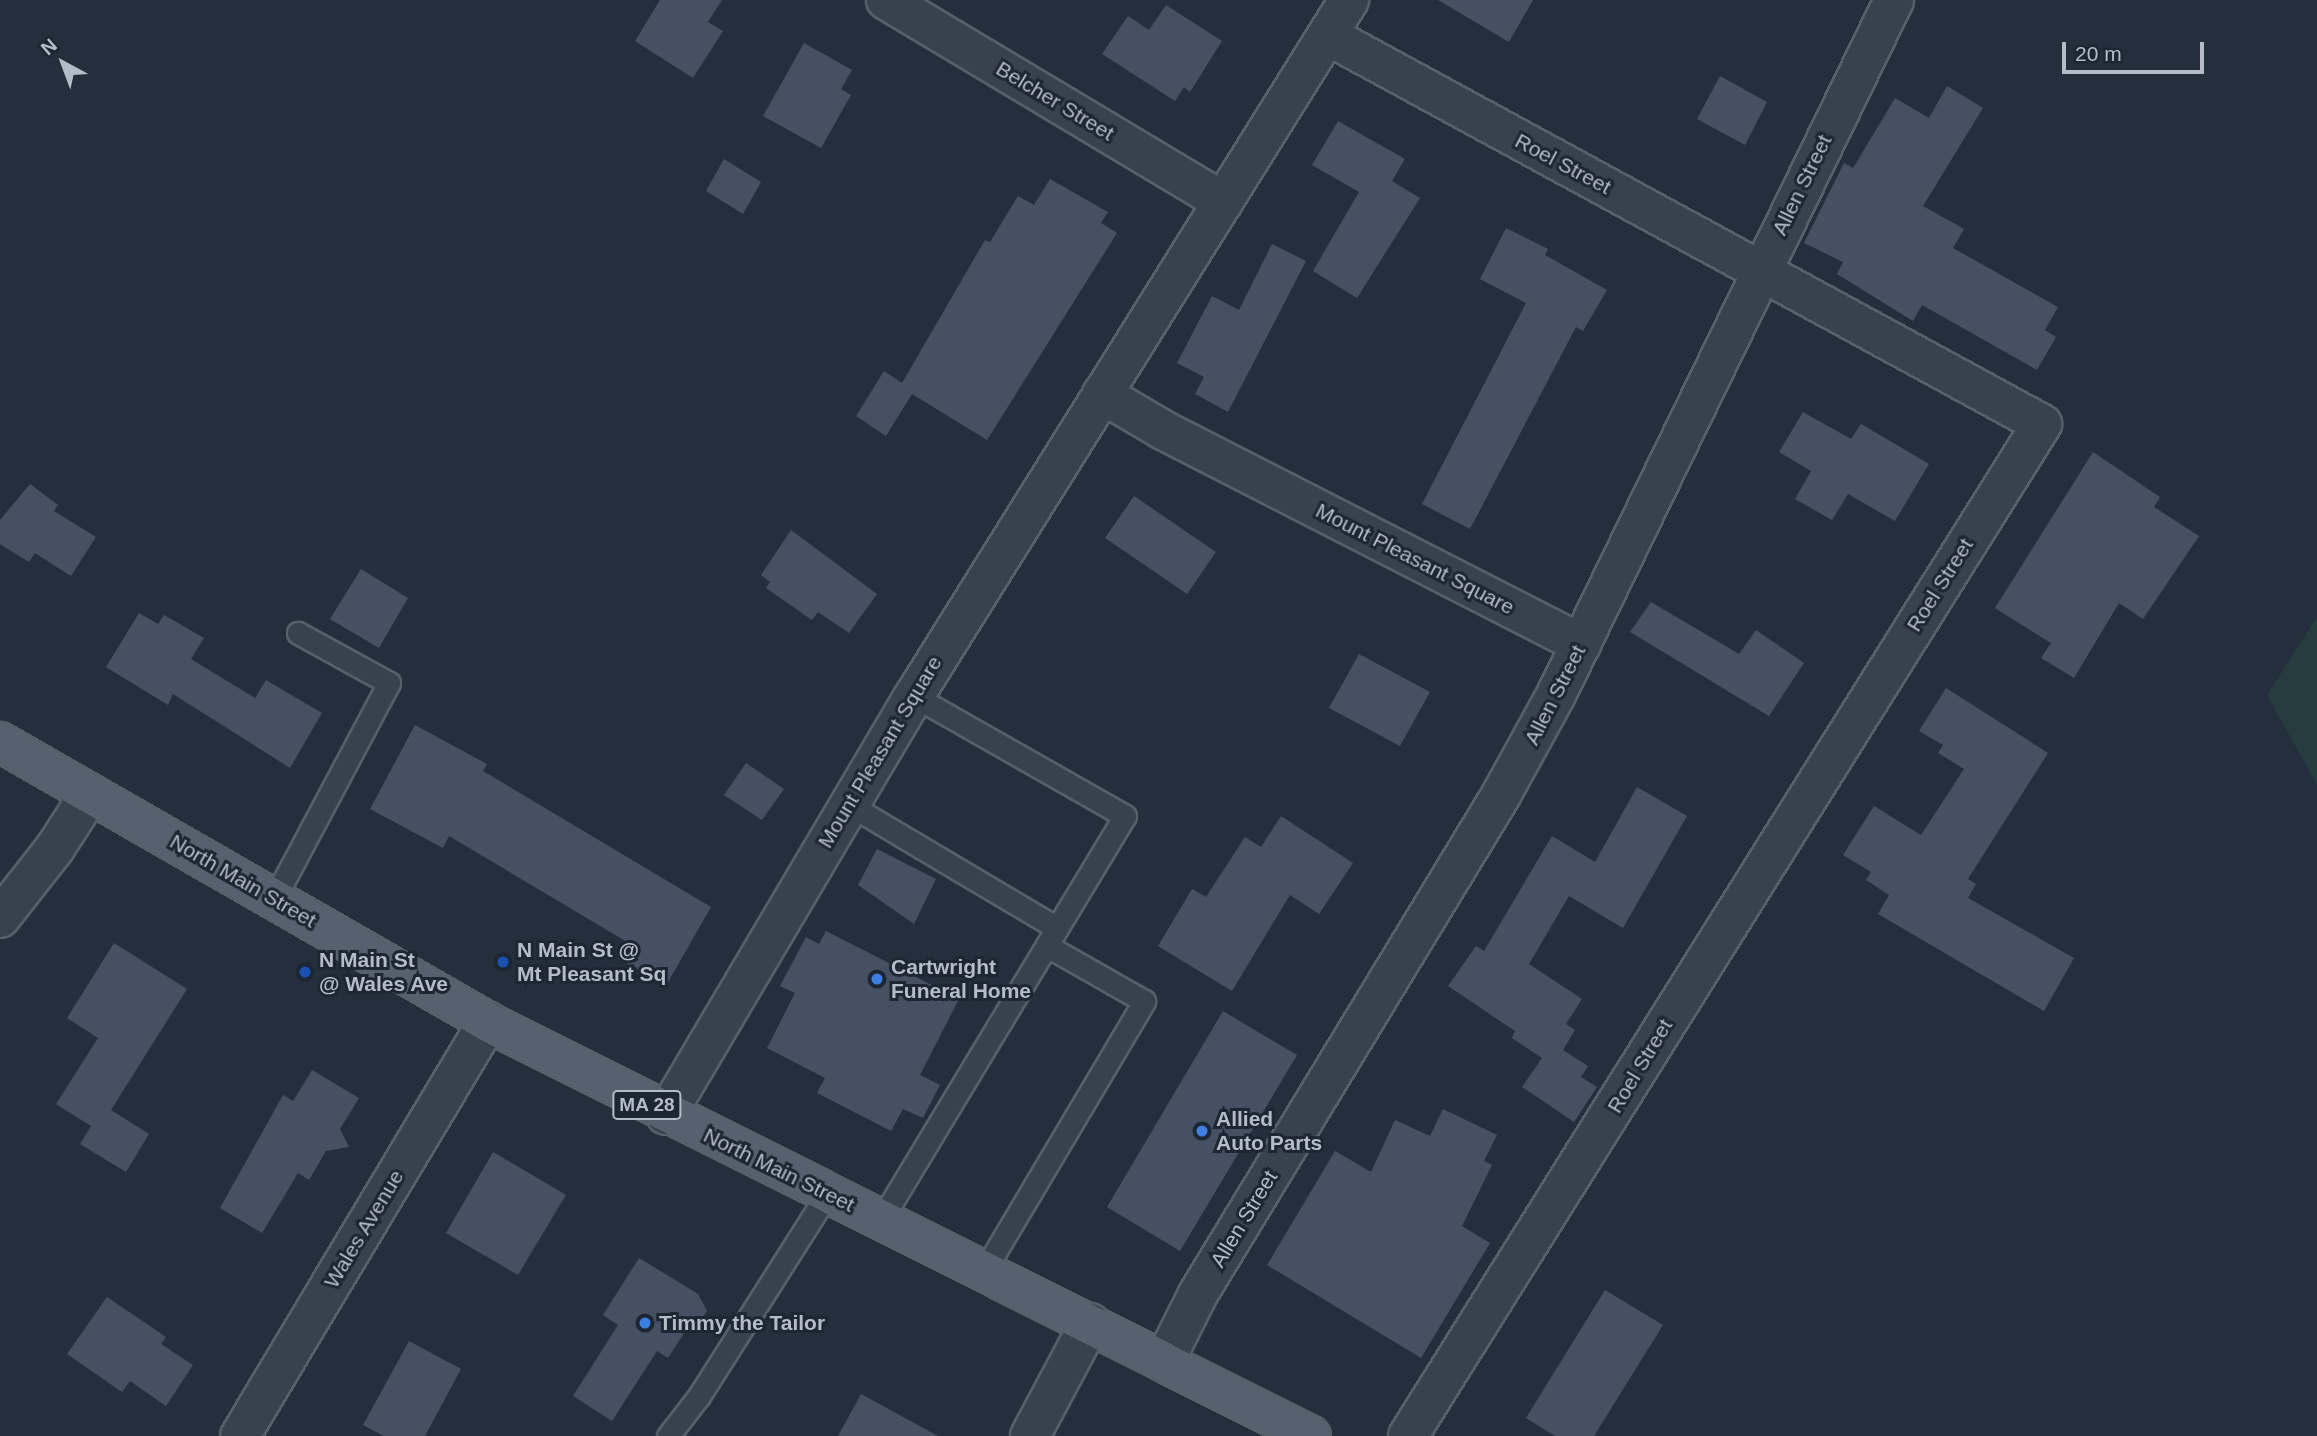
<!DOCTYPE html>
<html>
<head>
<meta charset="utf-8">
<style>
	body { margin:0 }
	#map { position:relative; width:2317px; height:1436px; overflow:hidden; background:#242f3e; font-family:Helvetica,sans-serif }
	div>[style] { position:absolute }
	.green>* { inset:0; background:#263c3f }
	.building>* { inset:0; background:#455162 }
	.roads { filter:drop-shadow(2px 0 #565f6c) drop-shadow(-2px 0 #565f6c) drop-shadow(0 2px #565f6c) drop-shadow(0 -2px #565f6c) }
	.service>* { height:21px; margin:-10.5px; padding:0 10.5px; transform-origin:10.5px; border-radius:10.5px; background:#38414e }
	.minor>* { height:38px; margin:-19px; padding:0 19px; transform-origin:19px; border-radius:19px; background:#38414e }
	.tertiary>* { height:38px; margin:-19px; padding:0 19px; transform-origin:19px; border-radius:19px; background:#38414e }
	.primary>* { height:38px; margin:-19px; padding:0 19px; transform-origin:19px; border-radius:19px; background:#56606e }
	.dots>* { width:19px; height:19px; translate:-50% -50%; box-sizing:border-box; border:4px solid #1d2633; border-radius:50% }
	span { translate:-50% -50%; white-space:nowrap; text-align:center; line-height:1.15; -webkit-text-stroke:6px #1d2633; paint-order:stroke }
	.shield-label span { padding:2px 5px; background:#1d2633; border:2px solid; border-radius:5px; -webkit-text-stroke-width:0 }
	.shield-label { font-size:19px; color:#b4bcc9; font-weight:700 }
	.street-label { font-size:21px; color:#b4bcc9 }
	.poi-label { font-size:21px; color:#b4bcc9; font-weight:700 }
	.left { translate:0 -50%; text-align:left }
	.north { position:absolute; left:28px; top:28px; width:70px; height:70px; -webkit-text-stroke:5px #1d2633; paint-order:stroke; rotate:319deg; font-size:19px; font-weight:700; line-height:28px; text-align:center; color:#b4bcc9 }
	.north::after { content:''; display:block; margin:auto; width:24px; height:32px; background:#b4bcc9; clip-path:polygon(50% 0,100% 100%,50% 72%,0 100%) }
	.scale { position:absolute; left:2062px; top:42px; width:142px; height:32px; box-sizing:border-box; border:4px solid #b4bcc9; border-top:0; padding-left:9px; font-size:21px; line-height:24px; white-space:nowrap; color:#b4bcc9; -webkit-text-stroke:5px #1d2633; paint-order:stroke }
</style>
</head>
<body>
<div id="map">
	<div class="green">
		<i style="clip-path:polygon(2317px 617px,2317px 785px,2267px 695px)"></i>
	</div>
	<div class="building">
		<i style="clip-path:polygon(660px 0,722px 0,708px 22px,723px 31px,693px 78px,635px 41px)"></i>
		<i style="clip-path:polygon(1438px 0,1533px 0,1509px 42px)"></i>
		<i style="clip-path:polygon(1166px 5px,1222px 41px,1190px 92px,1184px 87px,1175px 101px,1102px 54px,1128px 16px,1149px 30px)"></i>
		<i style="clip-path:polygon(804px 43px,852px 70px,841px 89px,851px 95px,821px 148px,763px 116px)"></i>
		<i style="clip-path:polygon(1720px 76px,1767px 102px,1745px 145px,1697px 119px)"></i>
		<i style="clip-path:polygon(1947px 86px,1983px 108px,1923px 206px,1964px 229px,1953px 248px,2058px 307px,2045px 330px,2056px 337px,2037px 370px,1922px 305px,1913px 321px,1837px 274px,1843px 262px,1804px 243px,1844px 163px,1853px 168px,1895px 98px,1929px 118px)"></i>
		<i style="clip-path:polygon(1338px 121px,1405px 159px,1392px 181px,1420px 198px,1357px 298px,1313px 271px,1359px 192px,1312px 165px)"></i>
		<i style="clip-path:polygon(724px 159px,761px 182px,743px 214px,706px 191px)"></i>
		<i style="clip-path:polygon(1050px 179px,1108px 212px,1101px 223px,1117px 233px,987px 440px,912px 394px,886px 436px,856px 416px,884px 371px,902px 383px,985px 240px,990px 242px,1018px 196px,1034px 205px)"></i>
		<i style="clip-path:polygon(1506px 228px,1548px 249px,1545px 255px,1607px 290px,1583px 331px,1576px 327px,1470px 529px,1422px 504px,1526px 303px,1480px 279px)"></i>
		<i style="clip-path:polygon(1272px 244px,1306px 261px,1228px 412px,1195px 394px,1204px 377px,1177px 363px,1212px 296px,1239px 310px)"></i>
		<i style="clip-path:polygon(1803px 412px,1851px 439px,1861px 424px,1929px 464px,1895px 521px,1848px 494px,1832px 520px,1795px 499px,1811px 471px,1779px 452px)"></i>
		<i style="clip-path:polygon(2093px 452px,2160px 497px,2154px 507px,2199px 536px,2143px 619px,2119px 603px,2074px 678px,2041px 658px,2051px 643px,1995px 608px)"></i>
		<i style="clip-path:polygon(30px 484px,58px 505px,54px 511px,96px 537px,71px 576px,35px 553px,29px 562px,0 544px,0 520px)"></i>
		<i style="clip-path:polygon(1134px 496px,1216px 552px,1187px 594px,1105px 538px)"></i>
		<i style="clip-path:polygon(791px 530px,877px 594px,849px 633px,818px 612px,812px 620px,766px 588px,770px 582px,761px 575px)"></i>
		<i style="clip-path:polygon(361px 569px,408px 598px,379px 648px,330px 619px)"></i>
		<i style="clip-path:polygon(1651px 602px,1739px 654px,1756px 630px,1804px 663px,1769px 716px,1630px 632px)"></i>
		<i style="clip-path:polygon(139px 613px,158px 624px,164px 615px,204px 638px,191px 659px,255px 698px,266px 680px,322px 713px,290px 768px,173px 694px,168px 705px,106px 667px)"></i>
		<i style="clip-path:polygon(1359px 654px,1430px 692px,1400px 746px,1329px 708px)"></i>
		<i style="clip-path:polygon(1946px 688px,2048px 753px,1968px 879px,1976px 884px,1968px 898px,2074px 958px,2044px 1011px,1878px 914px,1889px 895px,1866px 880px,1871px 872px,1843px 855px,1874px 806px,1921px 835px,1964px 769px,1938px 753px,1943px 745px,1919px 731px)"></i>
		<i style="clip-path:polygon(415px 725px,487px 764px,483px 771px,711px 907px,667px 984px,618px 959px,627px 942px,449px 836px,443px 848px,370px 809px)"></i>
		<i style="clip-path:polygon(746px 763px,784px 789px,762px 820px,724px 795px)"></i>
		<i style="clip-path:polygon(1637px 787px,1687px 816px,1623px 928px,1569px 896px,1529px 964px,1582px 999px,1566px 1024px,1575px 1030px,1563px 1050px,1588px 1066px,1581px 1077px,1597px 1087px,1574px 1122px,1522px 1087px,1542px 1058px,1512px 1038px,1515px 1031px,1448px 986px,1476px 946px,1484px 951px,1552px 836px,1595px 862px)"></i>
		<i style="clip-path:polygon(1281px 816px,1353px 863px,1319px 914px,1290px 895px,1232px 991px,1158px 946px,1192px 889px,1206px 897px,1245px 837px,1261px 847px)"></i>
		<i style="clip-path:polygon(877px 849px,936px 879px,914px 924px,858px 885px)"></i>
		<i style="clip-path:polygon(826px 931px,959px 999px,920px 1075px,940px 1085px,923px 1118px,903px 1109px,891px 1131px,817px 1093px,825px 1078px,767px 1048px,795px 993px,780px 986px,806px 937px,819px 944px)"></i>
		<i style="clip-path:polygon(114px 943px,187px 989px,111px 1110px,149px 1134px,126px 1172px,80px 1144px,91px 1126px,56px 1104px,98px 1038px,67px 1018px)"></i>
		<i style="clip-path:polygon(1223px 1011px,1297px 1055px,1180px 1251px,1107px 1207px)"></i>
		<i style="clip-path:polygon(312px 1070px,359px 1098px,340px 1129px,349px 1147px,326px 1151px,309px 1180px,298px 1173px,262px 1233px,220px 1208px,283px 1095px,293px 1101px)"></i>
		<i style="clip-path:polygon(1443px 1109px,1497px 1135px,1484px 1161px,1492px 1165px,1462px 1226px,1490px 1243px,1421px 1358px,1267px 1265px,1335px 1151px,1371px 1172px,1395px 1120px,1430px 1136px)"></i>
		<i style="clip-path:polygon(493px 1152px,566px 1195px,518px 1275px,446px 1233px)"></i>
		<i style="clip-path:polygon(639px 1258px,698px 1294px,707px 1311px,695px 1329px,686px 1330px,668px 1358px,657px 1351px,612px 1421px,573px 1396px,618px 1325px,603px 1315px)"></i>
		<i style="clip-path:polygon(1605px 1290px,1663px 1325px,1594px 1436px,1555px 1436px,1526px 1418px)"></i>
		<i style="clip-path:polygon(107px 1297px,166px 1337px,161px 1344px,193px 1365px,166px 1406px,130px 1381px,122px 1392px,67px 1354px)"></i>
		<i style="clip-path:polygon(409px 1341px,461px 1369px,425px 1436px,384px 1436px,363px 1425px)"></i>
		<i style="clip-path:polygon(861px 1394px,938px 1436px,838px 1436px)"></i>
	</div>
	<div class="roads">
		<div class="service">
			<i style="left:848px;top:804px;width:243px;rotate:30.7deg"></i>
			<i style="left:274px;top:899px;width:245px;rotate:-62deg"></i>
			<i style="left:389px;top:683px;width:104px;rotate:-151.2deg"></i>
			<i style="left:881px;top:1220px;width:472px;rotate:-58.9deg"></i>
			<i style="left:1125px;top:816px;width:243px;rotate:-150.4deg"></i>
			<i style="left:984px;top:1271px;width:314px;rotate:-59.3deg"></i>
			<i style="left:1144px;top:1001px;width:112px;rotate:-150.4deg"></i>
			<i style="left:668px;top:1436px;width:51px;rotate:-52.2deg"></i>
			<i style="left:699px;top:1396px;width:239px;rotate:-57.6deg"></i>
		</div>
		<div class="minor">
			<i style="left:886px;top:0;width:393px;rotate:30.9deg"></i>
			<i style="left:1327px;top:35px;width:814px;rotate:28.55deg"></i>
			<i style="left:2042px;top:424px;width:1194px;rotate:122.07deg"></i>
			<i style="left:1102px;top:394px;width:71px;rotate:30.5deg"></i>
			<i style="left:1163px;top:430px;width:470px;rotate:27.1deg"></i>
			<i style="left:0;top:918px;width:89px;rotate:-51.8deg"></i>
			<i style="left:55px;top:848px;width:64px;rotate:-57.1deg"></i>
			<i style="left:666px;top:1115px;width:487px;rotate:-59.4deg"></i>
			<i style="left:914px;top:696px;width:821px;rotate:-57.99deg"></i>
			<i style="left:240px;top:1436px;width:483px;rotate:-59.1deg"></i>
			<i style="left:1030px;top:1436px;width:128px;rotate:-62deg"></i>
		</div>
		<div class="tertiary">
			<i style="left:1164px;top:1362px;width:76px;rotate:-63.4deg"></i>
			<i style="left:1198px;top:1294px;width:584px;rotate:-58.73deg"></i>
			<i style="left:1501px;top:795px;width:114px;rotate:-61.2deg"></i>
			<i style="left:1556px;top:695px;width:773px;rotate:-64.06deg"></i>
		</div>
		<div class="primary">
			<i style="left:0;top:742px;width:563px;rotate:29.85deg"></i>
			<i style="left:488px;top:1022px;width:921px;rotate:26.7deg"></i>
		</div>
	</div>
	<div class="dots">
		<i style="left:503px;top:962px;background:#1a4fb4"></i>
		<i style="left:305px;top:972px;background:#1a4fb4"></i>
		<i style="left:877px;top:979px;background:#3f7fe0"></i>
		<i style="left:1202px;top:1131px;background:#3f7fe0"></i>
		<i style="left:645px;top:1323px;background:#3f7fe0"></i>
	</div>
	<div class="shield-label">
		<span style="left:647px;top:1105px">MA 28</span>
	</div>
	<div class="street-label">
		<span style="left:1055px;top:101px;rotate:31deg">Belcher Street</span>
		<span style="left:1563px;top:164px;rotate:28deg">Roel Street</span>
		<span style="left:1802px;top:185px;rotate:-64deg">Allen Street</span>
		<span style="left:1415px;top:559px;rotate:27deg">Mount Pleasant Square</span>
		<span style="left:1940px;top:585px;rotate:-58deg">Roel Street</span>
		<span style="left:1555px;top:695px;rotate:-63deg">Allen Street</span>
		<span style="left:880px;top:752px;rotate:-59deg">Mount Pleasant Square</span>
		<span style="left:243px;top:881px;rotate:30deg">North Main Street</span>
		<span style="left:1640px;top:1066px;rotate:-59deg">Roel Street</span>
		<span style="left:779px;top:1170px;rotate:26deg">North Main Street</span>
		<span style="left:1244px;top:1219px;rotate:-59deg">Allen Street</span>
		<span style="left:364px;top:1229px;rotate:-59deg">Wales Avenue</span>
	</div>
	<div class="poi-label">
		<span class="left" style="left:517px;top:962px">N Main St @<br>Mt Pleasant Sq</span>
		<span class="left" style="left:319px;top:972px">N Main St<br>@ Wales Ave</span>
		<span class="left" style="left:891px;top:979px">Cartwright<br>Funeral Home</span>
		<span class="left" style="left:1216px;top:1131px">Allied<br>Auto Parts</span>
		<span class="left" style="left:659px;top:1323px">Timmy the Tailor</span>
	</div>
	<div class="north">N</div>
	<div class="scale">20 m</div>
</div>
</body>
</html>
